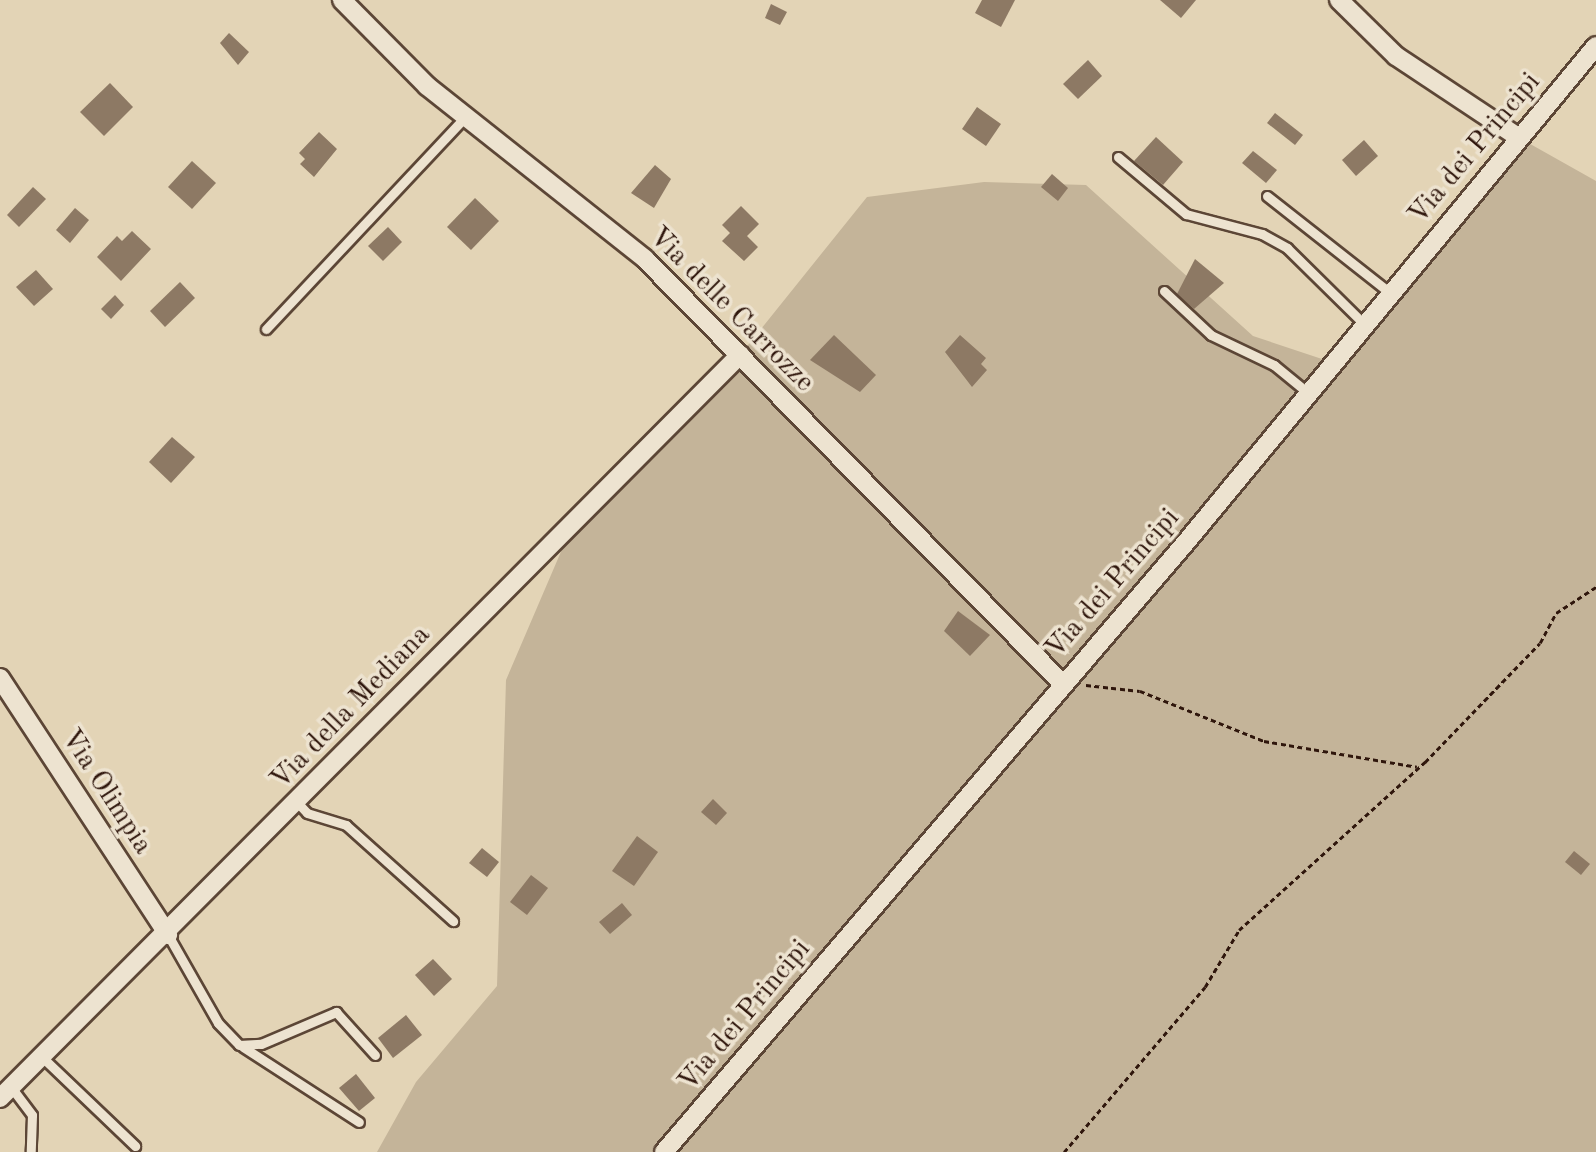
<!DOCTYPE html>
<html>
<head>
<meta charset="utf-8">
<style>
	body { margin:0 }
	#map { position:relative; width:1596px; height:1152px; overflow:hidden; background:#e3d4b6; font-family:"Old Standard TT",serif }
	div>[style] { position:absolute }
	.green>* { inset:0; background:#c4b499 }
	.building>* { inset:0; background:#8d7964 }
	.path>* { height:2.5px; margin-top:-1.25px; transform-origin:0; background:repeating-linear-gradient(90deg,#2f160c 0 5px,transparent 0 8.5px) }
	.roads { filter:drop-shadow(2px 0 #5c4636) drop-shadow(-2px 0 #5c4636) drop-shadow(0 2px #5c4636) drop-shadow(0 -2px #5c4636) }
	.lane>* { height:9px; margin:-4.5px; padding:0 4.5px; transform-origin:4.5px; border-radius:4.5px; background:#ede3d0 }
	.street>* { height:18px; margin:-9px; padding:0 9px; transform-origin:9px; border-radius:9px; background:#ede3d0 }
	span { translate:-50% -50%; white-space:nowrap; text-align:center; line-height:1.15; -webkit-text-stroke:7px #ede3d0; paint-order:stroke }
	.street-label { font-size:28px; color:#2f160c }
</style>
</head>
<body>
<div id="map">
	<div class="green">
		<i style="clip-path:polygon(1518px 137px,1596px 181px,1596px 1152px,377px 1152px,416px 1082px,497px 986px,506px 680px,578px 512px,740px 355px,867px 197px,984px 182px,1086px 185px,1253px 336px,1331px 362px)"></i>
	</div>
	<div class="building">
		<i style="clip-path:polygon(982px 0,1015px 0,1001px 27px,975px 13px)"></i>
		<i style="clip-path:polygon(1160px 0,1196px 0,1181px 18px)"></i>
		<i style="clip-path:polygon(771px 4px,787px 12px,780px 25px,765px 18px)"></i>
		<i style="clip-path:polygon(229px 33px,249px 52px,238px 65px,220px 43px)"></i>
		<i style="clip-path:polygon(1088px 60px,1102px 76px,1078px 99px,1063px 84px)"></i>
		<i style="clip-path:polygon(110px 83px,133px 107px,104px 136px,80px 112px)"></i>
		<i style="clip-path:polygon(977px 107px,1001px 124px,986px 146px,962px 129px)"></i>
		<i style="clip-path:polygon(1275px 113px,1303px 135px,1295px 145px,1267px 123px)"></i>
		<i style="clip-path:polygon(319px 132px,337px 149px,314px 177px,300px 164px,305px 159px,299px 153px)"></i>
		<i style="clip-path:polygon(1156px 137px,1183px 162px,1163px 185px,1134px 161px)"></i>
		<i style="clip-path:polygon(1364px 140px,1378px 156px,1356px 176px,1342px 160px)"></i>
		<i style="clip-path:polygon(1253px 151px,1277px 170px,1266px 183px,1242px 163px)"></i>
		<i style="clip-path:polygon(192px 161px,216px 183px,192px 209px,168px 187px)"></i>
		<i style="clip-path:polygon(655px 165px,671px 179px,654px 208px,631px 193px)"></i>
		<i style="clip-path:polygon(1052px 174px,1068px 188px,1058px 201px,1041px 187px)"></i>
		<i style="clip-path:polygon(33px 187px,46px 199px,19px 227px,7px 215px)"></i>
		<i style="clip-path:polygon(475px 198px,499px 221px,471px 250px,447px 227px)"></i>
		<i style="clip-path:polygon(741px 206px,759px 224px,747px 236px,758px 247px,744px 261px,722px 241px,730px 233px,722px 225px)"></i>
		<i style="clip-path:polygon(75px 208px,89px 220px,70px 243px,56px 230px)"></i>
		<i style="clip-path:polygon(388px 227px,402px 242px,383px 261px,368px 246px)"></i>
		<i style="clip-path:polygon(132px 231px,151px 249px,121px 281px,97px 257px,117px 236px,122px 241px)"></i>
		<i style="clip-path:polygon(1195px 259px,1224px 283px,1194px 309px,1177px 294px)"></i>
		<i style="clip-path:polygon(36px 270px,53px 289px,34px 306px,16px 287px)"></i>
		<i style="clip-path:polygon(180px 282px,195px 298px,165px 327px,150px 311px)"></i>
		<i style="clip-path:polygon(115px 295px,124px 305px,111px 319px,101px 309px)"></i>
		<i style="clip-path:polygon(834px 335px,876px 375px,860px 392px,810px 360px)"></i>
		<i style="clip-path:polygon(960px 335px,986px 358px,981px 364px,987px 370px,972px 387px,945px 352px)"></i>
		<i style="clip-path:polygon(172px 437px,195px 457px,171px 483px,149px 462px)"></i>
		<i style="clip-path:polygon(958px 611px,990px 635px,970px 656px,944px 631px)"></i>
		<i style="clip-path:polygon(713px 799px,727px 813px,716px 825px,701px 812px)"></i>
		<i style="clip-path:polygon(637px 836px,658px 852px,634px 886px,612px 871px)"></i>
		<i style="clip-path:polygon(482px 848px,499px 862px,487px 877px,469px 863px)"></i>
		<i style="clip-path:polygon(1574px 851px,1590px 864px,1581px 875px,1565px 862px)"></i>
		<i style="clip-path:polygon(531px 875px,548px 888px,527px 915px,510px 902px)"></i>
		<i style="clip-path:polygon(622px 903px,632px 915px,610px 934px,599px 922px)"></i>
		<i style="clip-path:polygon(433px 959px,452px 979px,434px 996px,415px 975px)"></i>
		<i style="clip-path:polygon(406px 1015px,422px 1035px,393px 1058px,378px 1038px)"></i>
		<i style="clip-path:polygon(356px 1074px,375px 1098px,359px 1111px,339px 1088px)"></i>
	</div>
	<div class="path">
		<i style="left:1086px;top:685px;width:54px;rotate:6.3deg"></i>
		<i style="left:1140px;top:691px;width:134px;rotate:22deg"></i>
		<i style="left:1264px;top:741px;width:155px;rotate:9.6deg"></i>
		<i style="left:1064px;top:1152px;width:217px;rotate:-49.5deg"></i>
		<i style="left:1205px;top:987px;width:66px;rotate:-59.2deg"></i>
		<i style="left:1239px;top:930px;width:251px;rotate:-42.1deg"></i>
		<i style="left:1425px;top:762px;width:165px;rotate:-46deg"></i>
		<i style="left:1540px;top:643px;width:34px;rotate:-62deg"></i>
		<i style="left:1556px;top:613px;width:48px;rotate:-33deg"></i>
	</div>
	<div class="roads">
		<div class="lane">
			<i style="left:1118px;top:157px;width:89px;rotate:40deg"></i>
			<i style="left:1186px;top:214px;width:79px;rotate:14.7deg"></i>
			<i style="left:1262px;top:234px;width:29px;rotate:29deg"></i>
			<i style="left:1287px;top:248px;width:107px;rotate:44.6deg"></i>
			<i style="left:1267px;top:196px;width:155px;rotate:38.2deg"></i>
			<i style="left:1164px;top:291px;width:64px;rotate:43.1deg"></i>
			<i style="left:1211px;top:335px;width:70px;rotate:25.5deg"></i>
			<i style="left:1274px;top:365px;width:43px;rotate:39.3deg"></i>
			<i style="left:266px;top:329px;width:292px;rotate:-46.8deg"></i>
			<i style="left:296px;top:801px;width:16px;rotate:47deg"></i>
			<i style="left:307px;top:813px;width:41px;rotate:17.1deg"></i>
			<i style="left:346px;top:825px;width:144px;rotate:41.9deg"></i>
			<i style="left:168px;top:935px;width:101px;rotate:60.4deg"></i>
			<i style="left:218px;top:1023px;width:30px;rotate:46deg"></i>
			<i style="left:239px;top:1045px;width:22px;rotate:-3deg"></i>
			<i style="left:261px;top:1044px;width:82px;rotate:-23.1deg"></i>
			<i style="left:336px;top:1012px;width:58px;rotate:47.8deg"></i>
			<i style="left:243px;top:1047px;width:138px;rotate:32.9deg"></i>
			<i style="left:42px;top:1057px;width:129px;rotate:43.7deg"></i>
			<i style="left:11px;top:1087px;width:35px;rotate:53deg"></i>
			<i style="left:32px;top:1115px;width:37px;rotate:92deg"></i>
		</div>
		<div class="street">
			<i style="left:342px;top:0;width:121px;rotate:45.3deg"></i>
			<i style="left:427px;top:86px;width:278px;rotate:38.4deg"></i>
			<i style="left:645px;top:259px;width:595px;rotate:45.48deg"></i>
			<i style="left:1339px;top:0;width:80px;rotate:44.5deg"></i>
			<i style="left:1396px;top:56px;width:146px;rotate:33.6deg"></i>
			<i style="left:0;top:678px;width:307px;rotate:56.8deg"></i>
			<i style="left:0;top:1098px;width:1049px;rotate:-45.12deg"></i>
			<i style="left:664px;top:1152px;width:804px;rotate:-49.44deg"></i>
			<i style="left:1187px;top:541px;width:642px;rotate:-50.43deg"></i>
		</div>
	</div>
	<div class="street-label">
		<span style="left:1475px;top:149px;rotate:-50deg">Via dei Principi</span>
		<span style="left:731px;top:310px;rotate:45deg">Via delle Carrozze</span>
		<span style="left:1113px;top:584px;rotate:-49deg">Via dei Principi</span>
		<span style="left:351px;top:708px;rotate:-46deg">Via della Mediana</span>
		<span style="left:106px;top:792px;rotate:57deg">Via Olimpia</span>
		<span style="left:745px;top:1016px;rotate:-50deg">Via dei Principi</span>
	</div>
</div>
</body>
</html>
